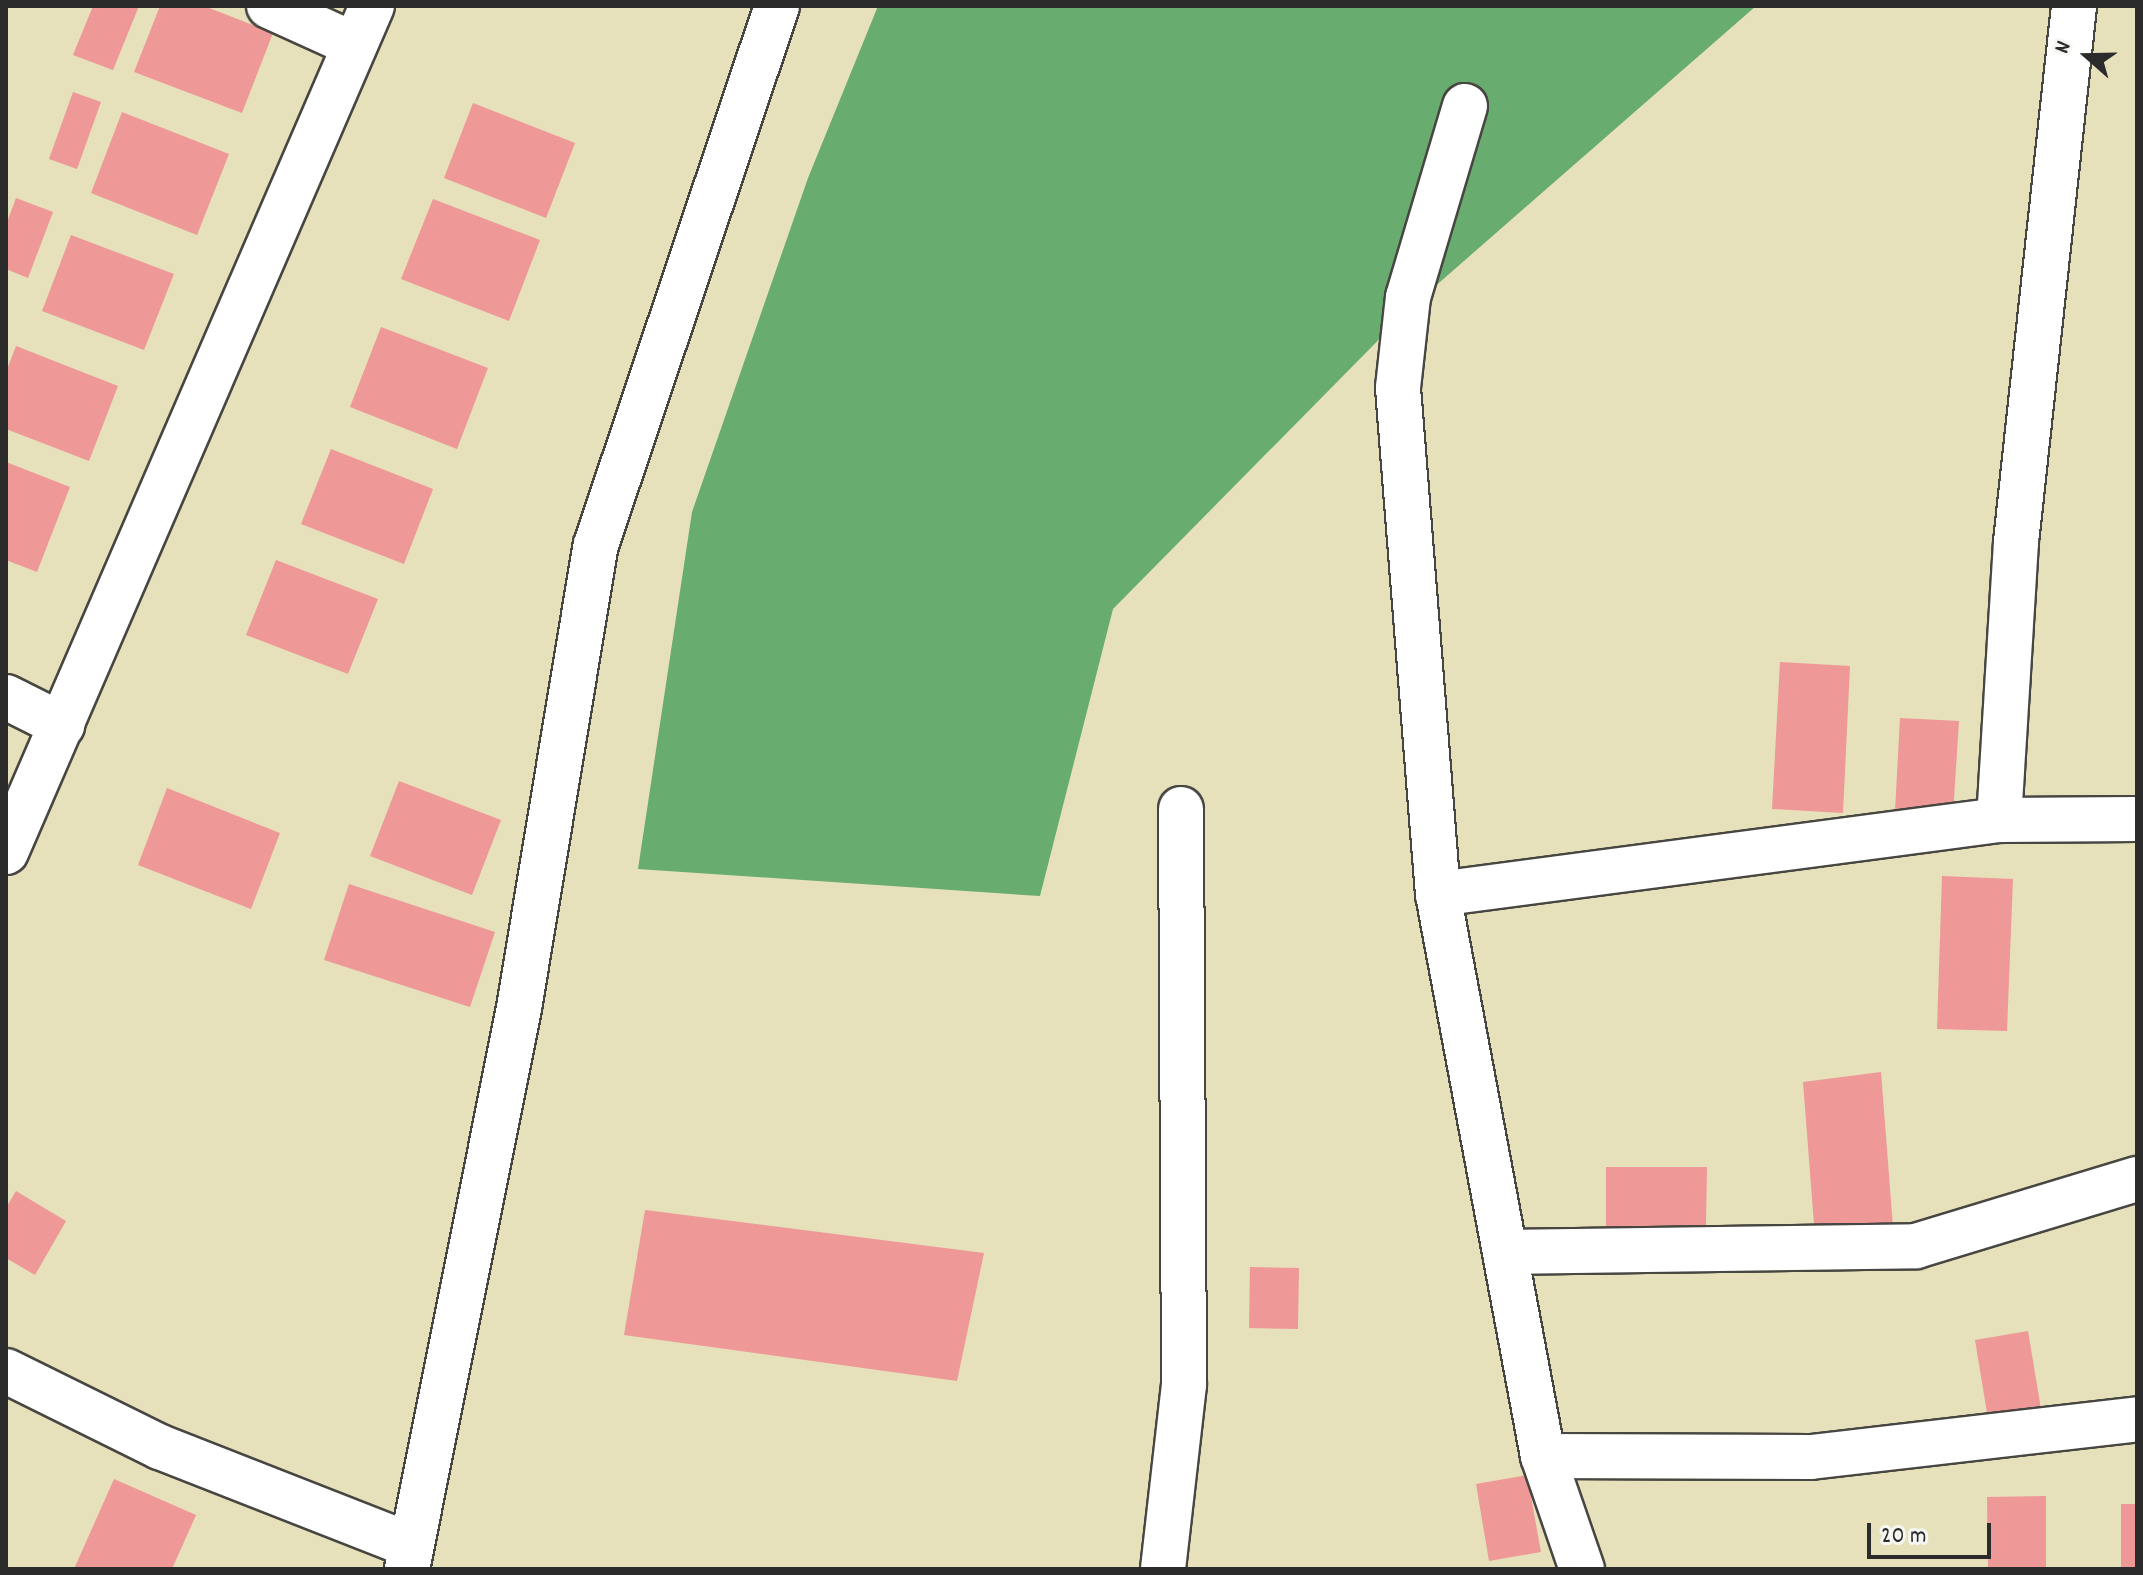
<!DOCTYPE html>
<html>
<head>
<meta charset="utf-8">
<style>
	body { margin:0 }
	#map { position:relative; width:2143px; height:1575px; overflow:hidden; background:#e6e0bb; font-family:Dekko,sans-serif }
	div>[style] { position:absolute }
	.forest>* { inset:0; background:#68ac70 }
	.building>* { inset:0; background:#ee9897 }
	.roads { filter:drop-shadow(2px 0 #474641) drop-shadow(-2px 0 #474641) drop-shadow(0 2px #474641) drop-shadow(0 -2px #474641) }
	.street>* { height:44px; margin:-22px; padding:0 22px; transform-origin:22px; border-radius:22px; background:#fff }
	span { translate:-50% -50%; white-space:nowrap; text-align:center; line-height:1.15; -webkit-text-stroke:6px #f6f6f2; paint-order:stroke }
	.frame { position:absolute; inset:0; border:8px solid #2b2b2b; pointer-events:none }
	.north { position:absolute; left:2047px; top:16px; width:80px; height:80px; -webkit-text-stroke:6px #f6f6f2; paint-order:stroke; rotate:290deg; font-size:22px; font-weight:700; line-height:32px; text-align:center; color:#2b2b2b }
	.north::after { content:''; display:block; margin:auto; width:28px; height:36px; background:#2b2b2b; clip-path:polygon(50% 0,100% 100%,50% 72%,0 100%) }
	.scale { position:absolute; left:1867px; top:1523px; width:124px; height:36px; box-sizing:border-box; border:4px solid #2b2b2b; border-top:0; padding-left:10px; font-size:24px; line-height:28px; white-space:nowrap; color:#2b2b2b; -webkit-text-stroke:6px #f6f6f2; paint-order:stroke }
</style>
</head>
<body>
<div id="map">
	<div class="forest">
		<i style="clip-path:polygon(878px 6px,1756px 6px,1409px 309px,1113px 609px,1040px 896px,638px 869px,692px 512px,808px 178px)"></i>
	</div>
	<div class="building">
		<i style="clip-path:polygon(93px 6px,139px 6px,113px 70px,73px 55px)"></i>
		<i style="clip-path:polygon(160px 6px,204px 6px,273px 33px,242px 113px,134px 72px)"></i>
		<i style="clip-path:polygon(73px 92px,101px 102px,77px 169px,49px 159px)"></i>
		<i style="clip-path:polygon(473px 103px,575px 143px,546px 218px,444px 178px)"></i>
		<i style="clip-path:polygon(122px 112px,229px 154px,197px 235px,91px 193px)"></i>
		<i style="clip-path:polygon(16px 198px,53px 212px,28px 278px,6px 269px,6px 225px)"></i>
		<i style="clip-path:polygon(433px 199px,540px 240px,509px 321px,401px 279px)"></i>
		<i style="clip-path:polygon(71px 235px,174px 274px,144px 350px,42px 311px)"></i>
		<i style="clip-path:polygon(381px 327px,488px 368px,457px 449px,350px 407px)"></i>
		<i style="clip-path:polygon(16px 346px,118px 386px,89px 461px,6px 429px,6px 372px)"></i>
		<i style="clip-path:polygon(331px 449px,433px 489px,404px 564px,301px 524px)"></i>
		<i style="clip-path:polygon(6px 462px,70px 487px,37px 572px,6px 560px)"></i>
		<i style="clip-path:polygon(276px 560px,378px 599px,348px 674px,246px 635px)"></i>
		<i style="clip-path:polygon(1780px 662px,1850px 666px,1843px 813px,1772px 809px)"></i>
		<i style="clip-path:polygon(1900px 718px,1959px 721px,1953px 814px,1895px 811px)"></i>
		<i style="clip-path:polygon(399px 781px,501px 820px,472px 895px,370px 856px)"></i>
		<i style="clip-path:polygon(167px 788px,280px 833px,251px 909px,138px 865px)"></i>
		<i style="clip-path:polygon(1942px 876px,2013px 879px,2007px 1031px,1937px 1029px)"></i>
		<i style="clip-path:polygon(349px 884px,495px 932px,470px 1007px,324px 960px)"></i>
		<i style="clip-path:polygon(1881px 1072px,1893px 1227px,1815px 1237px,1803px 1082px)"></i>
		<i style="clip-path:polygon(1606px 1167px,1707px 1167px,1706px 1226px,1606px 1226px)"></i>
		<i style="clip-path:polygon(16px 1191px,66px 1221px,35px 1275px,6px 1258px,6px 1208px)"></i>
		<i style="clip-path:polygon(645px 1210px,984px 1253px,957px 1381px,624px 1335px)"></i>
		<i style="clip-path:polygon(1250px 1267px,1299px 1268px,1298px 1329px,1249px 1328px)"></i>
		<i style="clip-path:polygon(2028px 1331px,2043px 1421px,1990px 1431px,1975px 1340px)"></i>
		<i style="clip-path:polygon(1527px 1475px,1541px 1552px,1489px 1561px,1476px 1484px)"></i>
		<i style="clip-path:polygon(114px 1479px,196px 1515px,172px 1569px,74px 1569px)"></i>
		<i style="clip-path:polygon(2046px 1496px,2046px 1569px,1988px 1569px,1987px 1497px)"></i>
		<i style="clip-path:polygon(2121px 1504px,2137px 1504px,2137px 1569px,2121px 1569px)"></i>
	</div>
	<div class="roads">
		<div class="street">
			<i style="left:269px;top:6px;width:94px;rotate:24.4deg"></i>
			<i style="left:1465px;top:106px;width:199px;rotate:106.6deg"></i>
			<i style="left:1408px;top:297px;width:92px;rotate:96.3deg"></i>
			<i style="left:1398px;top:388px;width:508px;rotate:85.48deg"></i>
			<i style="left:1438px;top:894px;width:572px;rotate:79.42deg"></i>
			<i style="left:1543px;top:1456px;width:120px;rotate:71deg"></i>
			<i style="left:6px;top:697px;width:63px;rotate:26.6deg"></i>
			<i style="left:1999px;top:820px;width:279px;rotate:-86.5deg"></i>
			<i style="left:2016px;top:542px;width:539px;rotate:-83.82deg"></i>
			<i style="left:6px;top:852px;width:922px;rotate:-66.61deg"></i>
			<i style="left:1438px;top:894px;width:566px;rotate:-7.51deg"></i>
			<i style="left:1999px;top:820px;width:138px;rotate:-0.4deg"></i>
			<i style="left:1505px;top:1252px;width:411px;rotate:-0.8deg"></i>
			<i style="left:1916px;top:1246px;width:231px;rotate:-16.9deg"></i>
			<i style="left:6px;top:1371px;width:172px;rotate:26.3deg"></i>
			<i style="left:160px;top:1447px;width:269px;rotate:21.4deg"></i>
			<i style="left:1543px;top:1456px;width:268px;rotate:0.2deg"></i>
			<i style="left:1811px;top:1457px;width:328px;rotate:-6.6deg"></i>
			<i style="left:407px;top:1569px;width:572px;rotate:-78.71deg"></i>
			<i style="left:519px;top:1008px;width:469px;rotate:-80.6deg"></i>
			<i style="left:596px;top:545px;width:569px;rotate:-71.44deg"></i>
			<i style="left:1163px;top:1569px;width:185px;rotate:-83.5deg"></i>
			<i style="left:1184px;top:1385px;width:576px;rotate:-90.3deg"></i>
		</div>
	</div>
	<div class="frame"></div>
	<div class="north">N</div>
	<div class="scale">20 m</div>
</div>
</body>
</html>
